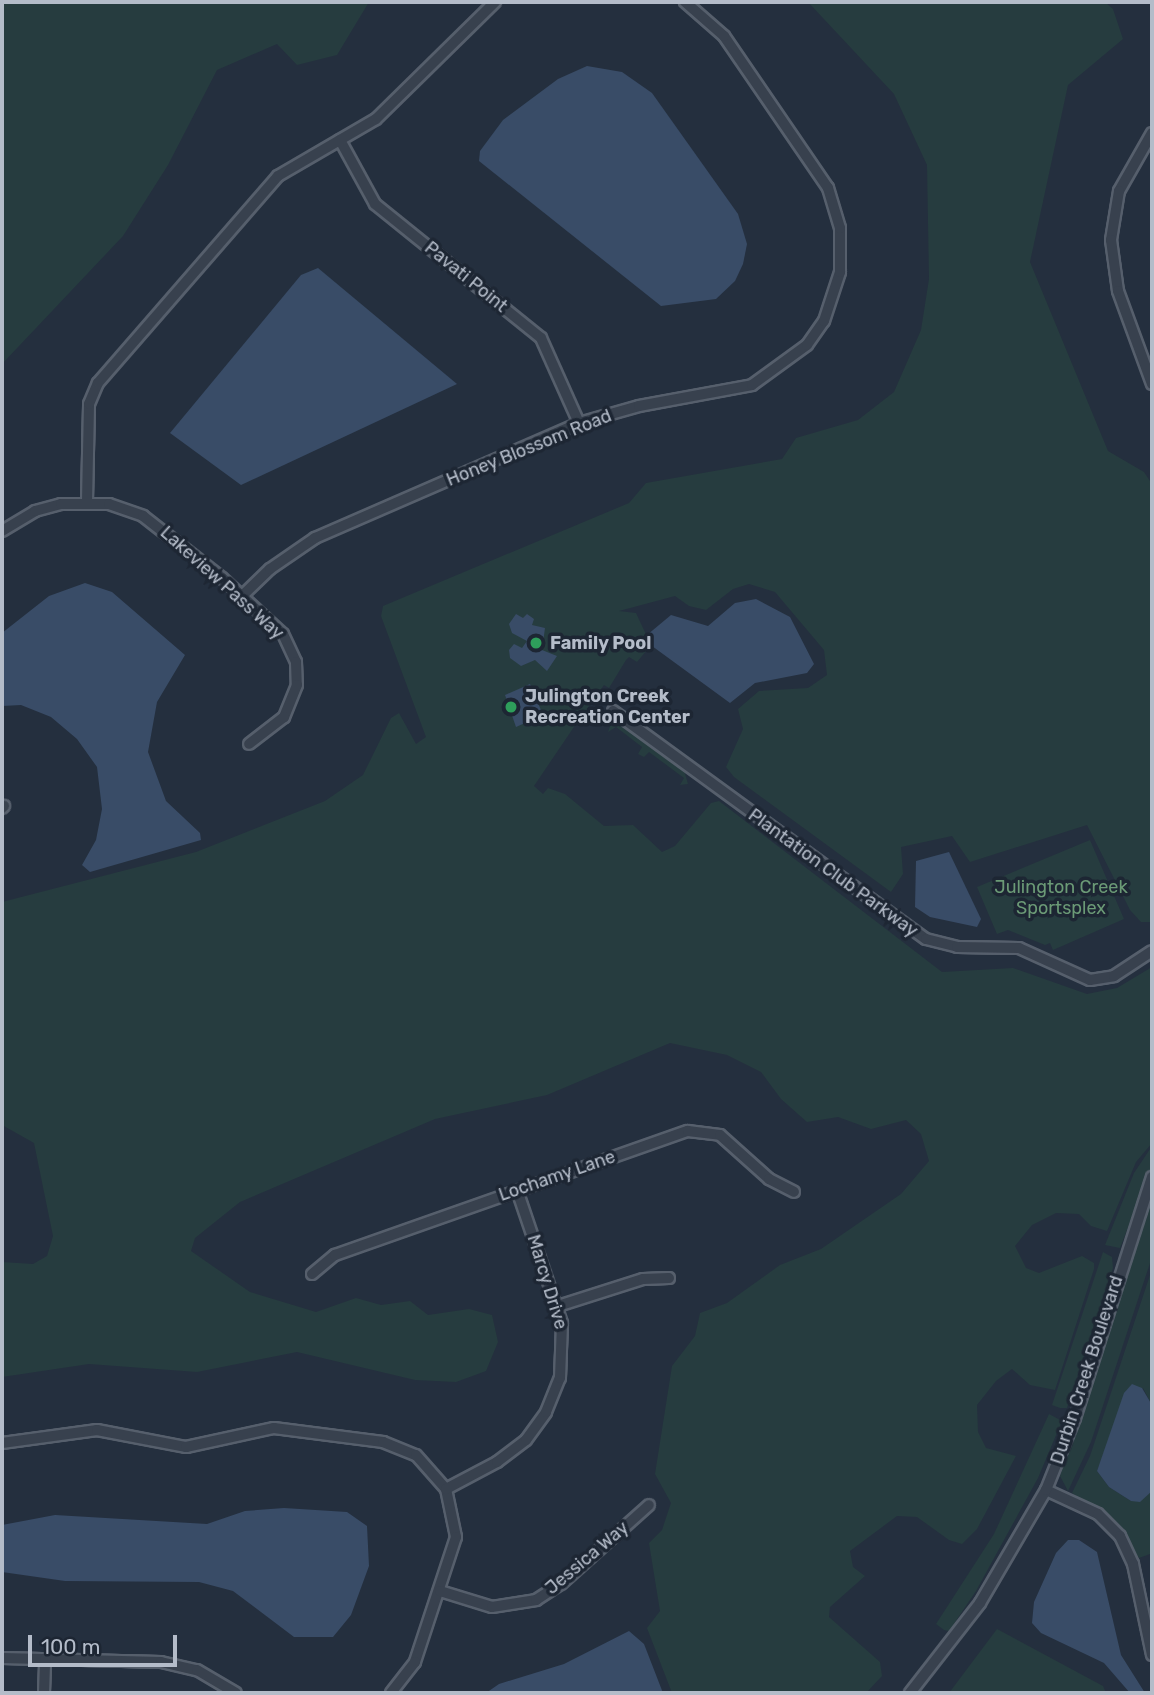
<!DOCTYPE html>
<html>
<head>
<meta charset="utf-8">
<style>
	body { margin:0 }
	#map { position:relative; width:1154px; height:1695px; overflow:hidden; background:#242f3e; font-family:Rubik,sans-serif }
	div>[style] { position:absolute }
	.green>* { inset:0; background:#263c3f }
	.water>* { inset:0; background:#394c67 }
	.roads { filter:drop-shadow(2px 0 #565f6c) drop-shadow(-2px 0 #565f6c) drop-shadow(0 2px #565f6c) drop-shadow(0 -2px #565f6c) }
	.minor>* { height:10px; margin:-5px; padding:0 5px; transform-origin:5px; border-radius:5px; background:#38414e }
	.dots>* { width:19px; height:19px; translate:-50% -50%; box-sizing:border-box; border:4px solid #1d2633; border-radius:50% }
	span { translate:-50% -50%; white-space:nowrap; text-align:center; line-height:1.15; -webkit-text-stroke:7px #1d2633; paint-order:stroke }
	.street-label { font-size:18px; color:#b4bcc9 }
	.poi-label { font-size:18px; color:#b4bcc9; font-weight:700 }
	.left { translate:0 -50%; text-align:left }
	.park-label { font-size:18px; color:#6b9a76 }
	.frame { position:absolute; inset:0; border:4px solid #b4bcc9; pointer-events:none }
	.scale { position:absolute; left:28px; top:1635px; width:149px; height:32px; box-sizing:border-box; border:4px solid #b4bcc9; border-top:0; padding-left:9px; font-size:21px; line-height:24px; white-space:nowrap; color:#b4bcc9; -webkit-text-stroke:5px #1d2633; paint-order:stroke }
</style>
</head>
<body>
<div id="map">
	<div class="green">
		<i style="clip-path:polygon(2px 2px,369px 2px,337px 55px,297px 65px,277px 44px,217px 70px,168px 165px,123px 236px,2px 364px)"></i>
		<i style="clip-path:polygon(808px 2px,1105px 2px,1113px 9px,1123px 39px,1068px 85px,1030px 262px,1108px 451px,1144px 472px,1152px 484px,1152px 922px,1141px 922px,1130px 910px,1087px 825px,970px 862px,952px 836px,901px 847px,903px 874px,891px 892px,734px 777px,726px 767px,743px 729px,738px 709px,759px 691px,808px 688px,827px 675px,824px 650px,775px 592px,749px 584px,733px 589px,706px 610px,689px 606px,675px 596px,619px 611px,636px 613px,651px 645px,637px 662px,629px 657px,626px 660px,609px 688px,604px 685px,587px 709px,590px 712px,582px 723px,578px 721px,534px 786px,543px 794px,548px 788px,565px 794px,604px 826px,633px 825px,662px 852px,675px 846px,711px 803px,719px 801px,942px 972px,1013px 968px,1087px 994px,1117px 988px,1152px 967px,1152px 1143px,1136px 1162px,1107px 1231px,1091px 1226px,1079px 1214px,1056px 1213px,1032px 1225px,1015px 1246px,1026px 1268px,1039px 1273px,1082px 1256px,1094px 1263px,1094px 1269px,1055px 1390px,1030px 1385px,1012px 1369px,996px 1381px,977px 1405px,978px 1432px,986px 1448px,1016px 1456px,977px 1529px,962px 1544px,949px 1540px,917px 1517px,897px 1516px,850px 1551px,853px 1567px,865px 1576px,830px 1607px,829px 1617px,880px 1662px,882px 1676px,866px 1693px,672px 1693px,647px 1628px,660px 1611px,649px 1543px,662px 1530px,671px 1503px,655px 1474px,672px 1366px,695px 1336px,700px 1313px,727px 1303px,780px 1265px,821px 1249px,901px 1194px,929px 1161px,921px 1134px,906px 1120px,871px 1129px,838px 1117px,807px 1122px,781px 1099px,761px 1072px,727px 1055px,670px 1043px,547px 1095px,435px 1119px,240px 1202px,195px 1238px,191px 1251px,250px 1292px,316px 1312px,356px 1298px,381px 1305px,410px 1301px,428px 1315px,469px 1309px,492px 1315px,498px 1342px,486px 1371px,456px 1382px,415px 1380px,297px 1352px,197px 1372px,89px 1364px,2px 1377px,2px 1262px,33px 1264px,47px 1256px,53px 1236px,34px 1143px,2px 1125px,2px 902px,196px 852px,325px 801px,363px 775px,391px 718px,399px 713px,416px 744px,426px 737px,381px 616px,383px 606px,629px 503px,646px 483px,782px 459px,796px 438px,858px 420px,894px 392px,921px 330px,929px 279px,927px 165px,894px 94px)"></i>
		<i style="clip-path:polygon(620px 722px,684px 770px,688px 784px,680px 785px,684px 778px,649px 752px,644px 757px,638px 754px,642px 747px,616px 727px,608px 732px,611px 723px)"></i>
		<i style="clip-path:polygon(1090px 840px,1124px 919px,1053px 950px,1050px 943px,1045px 945px,1008px 930px,997px 934px,977px 887px)"></i>
		<i style="clip-path:polygon(1152px 1146px,1152px 1166px,1120px 1248px,1105px 1245px,1134px 1173px)"></i>
		<i style="clip-path:polygon(1152px 1192px,1152px 1257px,1091px 1442px,1068px 1491px,1060px 1476px)"></i>
		<i style="clip-path:polygon(1103px 1252px,1112px 1257px,1113px 1268px,1067px 1408px,1060px 1408px,1052px 1405px)"></i>
		<i style="clip-path:polygon(1152px 1269px,1152px 1405px,1143px 1388px,1106px 1447px,1097px 1471px,1109px 1487px,1131px 1501px,1152px 1491px,1152px 1565px,1150px 1554px,1139px 1558px,1118px 1523px,1072px 1493px,1090px 1456px)"></i>
		<i style="clip-path:polygon(1049px 1414px,1062px 1421px,1038px 1478px,976px 1591px,949px 1631px,944px 1630px,936px 1624px,994px 1534px)"></i>
		<i style="clip-path:polygon(997px 1629px,1103px 1686px,1106px 1693px,949px 1693px)"></i>
	</div>
	<div class="water">
		<i style="clip-path:polygon(587px 66px,622px 72px,652px 93px,738px 214px,747px 244px,743px 264px,735px 281px,716px 299px,661px 306px,479px 161px,480px 151px,503px 120px,558px 79px)"></i>
		<i style="clip-path:polygon(318px 268px,457px 384px,241px 485px,170px 433px,301px 275px)"></i>
		<i style="clip-path:polygon(85px 583px,112px 592px,185px 655px,157px 702px,148px 752px,166px 801px,200px 833px,201px 840px,90px 872px,82px 865px,96px 840px,102px 809px,97px 767px,77px 739px,51px 717px,21px 705px,2px 706px,2px 633px,49px 596px)"></i>
		<i style="clip-path:polygon(756px 599px,790px 617px,814px 664px,807px 673px,755px 683px,730px 703px,652px 646px,647px 635px,671px 615px,708px 626px,735px 603px)"></i>
		<i style="clip-path:polygon(516px 614px,523px 618px,527px 614px,534px 619px,532px 625px,545px 628px,542px 650px,557px 656px,547px 671px,535px 660px,521px 666px,510px 658px,509px 650px,514px 644px,522px 648px,527px 641px,512px 633px,509px 624px)"></i>
		<i style="clip-path:polygon(530px 684px,543px 715px,516px 727px,505px 695px)"></i>
		<i style="clip-path:polygon(949px 852px,981px 919px,977px 927px,930px 917px,915px 907px,916px 861px)"></i>
		<i style="clip-path:polygon(1132px 1384px,1142px 1388px,1152px 1405px,1152px 1491px,1140px 1502px,1131px 1501px,1109px 1487px,1097px 1471px,1124px 1393px)"></i>
		<i style="clip-path:polygon(284px 1508px,347px 1512px,367px 1526px,369px 1566px,351px 1615px,333px 1637px,294px 1637px,233px 1591px,199px 1582px,65px 1581px,2px 1572px,2px 1525px,55px 1515px,207px 1524px,245px 1511px)"></i>
		<i style="clip-path:polygon(1068px 1540px,1079px 1540px,1097px 1552px,1121px 1655px,1145px 1693px,1130px 1693px,1104px 1663px,1041px 1633px,1032px 1623px,1034px 1602px,1056px 1553px)"></i>
		<i style="clip-path:polygon(629px 1631px,644px 1644px,663px 1693px,486px 1693px,499px 1684px,564px 1664px)"></i>
	</div>
	<div class="roads">
		<div class="minor">
			<i style="left:1152px;top:133px;width:67px;rotate:119.6deg"></i>
			<i style="left:1119px;top:191px;width:50px;rotate:99.3deg"></i>
			<i style="left:1111px;top:240px;width:51px;rotate:82.2deg"></i>
			<i style="left:1118px;top:291px;width:99px;rotate:69.9deg"></i>
			<i style="left:340px;top:140px;width:73px;rotate:61.3deg"></i>
			<i style="left:375px;top:204px;width:213px;rotate:38.9deg"></i>
			<i style="left:541px;top:338px;width:93px;rotate:65.9deg"></i>
			<i style="left:87px;top:501px;width:97px;rotate:-88.8deg"></i>
			<i style="left:89px;top:404px;width:23px;rotate:-67deg"></i>
			<i style="left:98px;top:383px;width:274px;rotate:-49deg"></i>
			<i style="left:278px;top:176px;width:113px;rotate:-30.2deg"></i>
			<i style="left:376px;top:119px;width:167px;rotate:-44.5deg"></i>
			<i style="left:2px;top:531px;width:39px;rotate:-31deg"></i>
			<i style="left:35px;top:511px;width:27px;rotate:-15deg"></i>
			<i style="left:61px;top:504px;width:48px"></i>
			<i style="left:109px;top:504px;width:36px;rotate:19deg"></i>
			<i style="left:143px;top:516px;width:100px;rotate:38.1deg"></i>
			<i style="left:222px;top:578px;width:83px;rotate:42.6deg"></i>
			<i style="left:283px;top:634px;width:31px;rotate:65deg"></i>
			<i style="left:296px;top:662px;width:23px;rotate:88deg"></i>
			<i style="left:297px;top:685px;width:35px;rotate:112deg"></i>
			<i style="left:284px;top:717px;width:44px;rotate:142.4deg"></i>
			<i style="left:242px;top:596px;width:39px;rotate:-44deg"></i>
			<i style="left:270px;top:569px;width:55px;rotate:-34.6deg"></i>
			<i style="left:315px;top:538px;width:288px;rotate:-23.5deg"></i>
			<i style="left:579px;top:423px;width:62px;rotate:-15.8deg"></i>
			<i style="left:639px;top:406px;width:115px;rotate:-10.5deg"></i>
			<i style="left:752px;top:385px;width:68px;rotate:-36deg"></i>
			<i style="left:807px;top:345px;width:29px;rotate:-55deg"></i>
			<i style="left:824px;top:321px;width:52px;rotate:-71.9deg"></i>
			<i style="left:840px;top:272px;width:44px;rotate:-90deg"></i>
			<i style="left:840px;top:228px;width:42px;rotate:-106.7deg"></i>
			<i style="left:828px;top:188px;width:184px;rotate:-124.4deg"></i>
			<i style="left:724px;top:36px;width:52px;rotate:-138.9deg"></i>
			<i style="left:613px;top:711px;width:387px;rotate:36.1deg"></i>
			<i style="left:926px;top:939px;width:32px;rotate:14deg"></i>
			<i style="left:957px;top:947px;width:62px;rotate:0.9deg"></i>
			<i style="left:1019px;top:948px;width:78px;rotate:24.3deg"></i>
			<i style="left:1090px;top:980px;width:24px;rotate:-9deg"></i>
			<i style="left:1114px;top:976px;width:45px;rotate:-33.3deg"></i>
			<i style="left:2px;top:808px;width:3px;rotate:-45deg"></i>
			<i style="left:312px;top:1274px;width:30px;rotate:-40deg"></i>
			<i style="left:335px;top:1255px;width:374px;rotate:-19.4deg"></i>
			<i style="left:688px;top:1131px;width:32px;rotate:7deg"></i>
			<i style="left:720px;top:1135px;width:66px;rotate:41.9deg"></i>
			<i style="left:769px;top:1179px;width:28px;rotate:27deg"></i>
			<i style="left:558px;top:1306px;width:89px;rotate:-17.6deg"></i>
			<i style="left:643px;top:1279px;width:26px;rotate:-2deg"></i>
			<i style="left:2px;top:1443px;width:96px;rotate:-7.8deg"></i>
			<i style="left:97px;top:1430px;width:91px;rotate:10.8deg"></i>
			<i style="left:186px;top:1447px;width:90px;rotate:-12.2deg"></i>
			<i style="left:274px;top:1428px;width:110px;rotate:7.3deg"></i>
			<i style="left:383px;top:1442px;width:35px;rotate:22deg"></i>
			<i style="left:416px;top:1455px;width:45px;rotate:48.6deg"></i>
			<i style="left:446px;top:1489px;width:49px;rotate:78.2deg"></i>
			<i style="left:456px;top:1537px;width:132px;rotate:108.2deg"></i>
			<i style="left:415px;top:1662px;width:39px;rotate:128deg"></i>
			<i style="left:446px;top:1489px;width:58px;rotate:-27.9deg"></i>
			<i style="left:497px;top:1462px;width:36px;rotate:-37deg"></i>
			<i style="left:526px;top:1440px;width:34px;rotate:-54deg"></i>
			<i style="left:546px;top:1412px;width:37px;rotate:-68deg"></i>
			<i style="left:560px;top:1378px;width:55px;rotate:-87.9deg"></i>
			<i style="left:562px;top:1323px;width:140px;rotate:-108.7deg"></i>
			<i style="left:1046px;top:1490px;width:57px;rotate:24.8deg"></i>
			<i style="left:1098px;top:1514px;width:31px;rotate:45deg"></i>
			<i style="left:1120px;top:1536px;width:31px;rotate:65deg"></i>
			<i style="left:1133px;top:1564px;width:93px;rotate:78.2deg"></i>
			<i style="left:440px;top:1591px;width:54px;rotate:17.1deg"></i>
			<i style="left:492px;top:1607px;width:45px;rotate:-9deg"></i>
			<i style="left:536px;top:1600px;width:30px;rotate:-33deg"></i>
			<i style="left:561px;top:1584px;width:118px;rotate:-41.9deg"></i>
			<i style="left:2px;top:1658px;width:159px;rotate:1.4deg"></i>
			<i style="left:161px;top:1662px;width:37px;rotate:13deg"></i>
			<i style="left:197px;top:1670px;width:45px;rotate:30.5deg"></i>
			<i style="left:44px;top:1693px;width:34px;rotate:-88deg"></i>
			<i style="left:910px;top:1693px;width:114px;rotate:-52.1deg"></i>
			<i style="left:980px;top:1603px;width:131px;rotate:-59.7deg"></i>
			<i style="left:1046px;top:1490px;width:78px;rotate:-68.1deg"></i>
			<i style="left:1075px;top:1418px;width:253px;rotate:-72.3deg"></i>
		</div>
	</div>
	<div class="dots">
		<i style="left:536px;top:643px;background:#2e9e5b"></i>
		<i style="left:511px;top:707px;background:#2e9e5b"></i>
	</div>
	<div class="street-label">
		<span style="left:466px;top:277px;rotate:39deg">Pavati Point</span>
		<span style="left:529px;top:448px;rotate:-22deg">Honey Blossom Road</span>
		<span style="left:222px;top:583px;rotate:42deg">Lakeview Pass Way</span>
		<span style="left:833px;top:873px;rotate:36deg">Plantation Club Parkway</span>
		<span style="left:557px;top:1176px;rotate:-19deg">Lochamy Lane</span>
		<span style="left:547px;top:1282px;rotate:73deg">Marcy Drive</span>
		<span style="left:1087px;top:1370px;rotate:-72deg">Durbin Creek Boulevard</span>
		<span style="left:587px;top:1558px;rotate:-40deg">Jessica Way</span>
	</div>
	<div class="poi-label">
		<span class="left" style="left:550px;top:643px">Family Pool</span>
		<span class="left" style="left:525px;top:707px">Julington Creek<br>Recreation Center</span>
	</div>
	<div class="park-label">
		<span style="left:1061px;top:898px">Julington Creek<br>Sportsplex</span>
	</div>
	<div class="frame"></div>
	<div class="scale">100 m</div>
</div>
</body>
</html>
